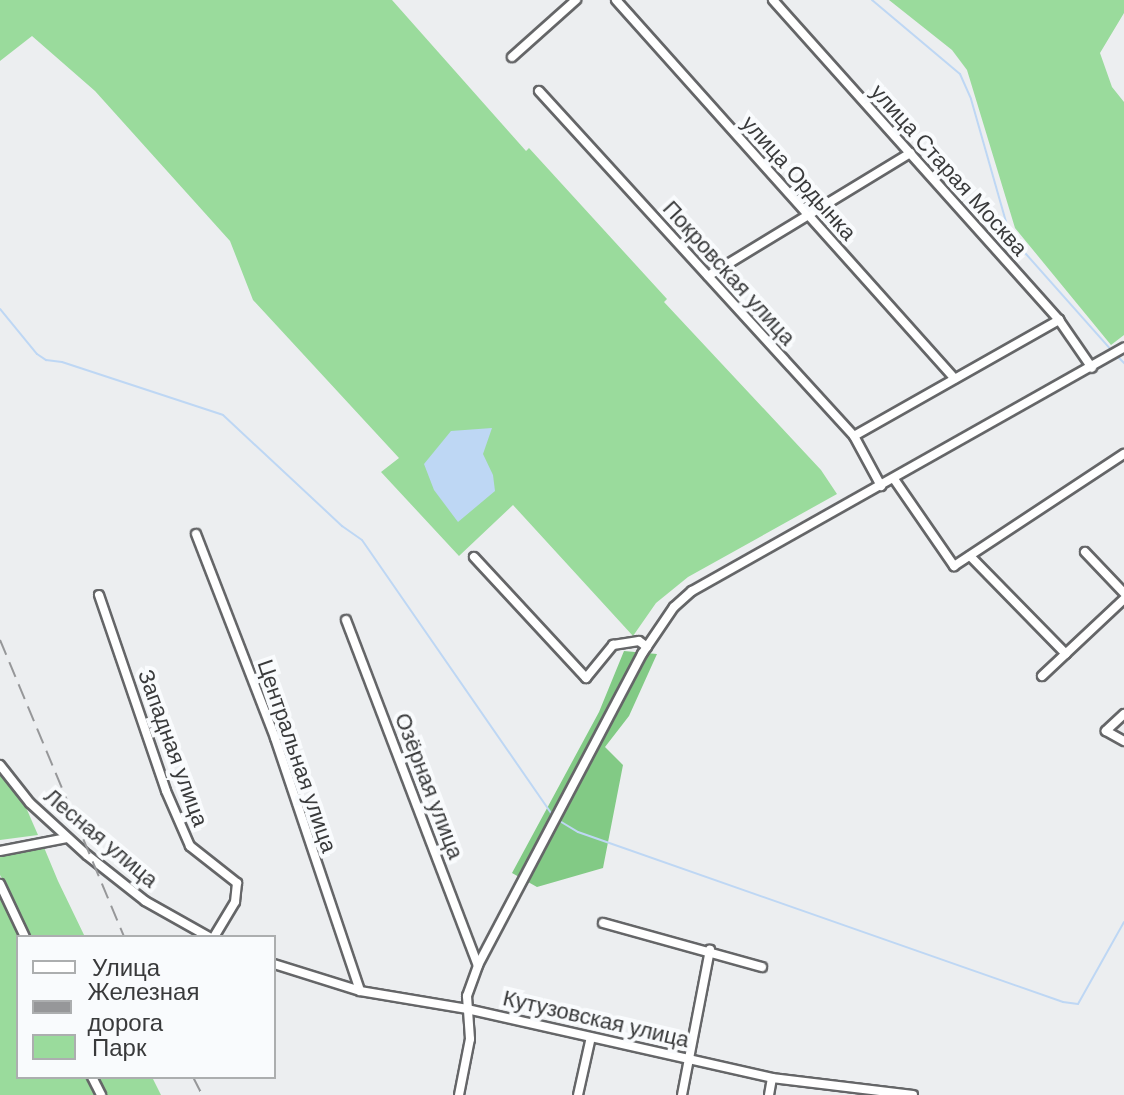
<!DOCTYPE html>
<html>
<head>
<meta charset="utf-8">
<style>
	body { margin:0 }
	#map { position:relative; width:1124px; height:1095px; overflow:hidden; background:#eceef0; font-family:"DM Sans",sans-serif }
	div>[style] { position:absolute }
	.green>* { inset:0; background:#9adb9c }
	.forest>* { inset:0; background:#82ca85 }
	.water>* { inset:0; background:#bed7f4 }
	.stream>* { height:2px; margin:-1px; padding:0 1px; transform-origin:1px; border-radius:1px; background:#bed7f4 }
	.roads { filter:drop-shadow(2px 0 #656668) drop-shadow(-2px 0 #656668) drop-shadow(0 2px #656668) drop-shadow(0 -2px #656668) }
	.minor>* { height:8px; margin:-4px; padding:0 4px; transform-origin:4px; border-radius:4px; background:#fff }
	.rail>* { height:2px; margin-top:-1px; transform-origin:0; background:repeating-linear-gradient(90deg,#969799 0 16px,transparent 0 24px) }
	span { translate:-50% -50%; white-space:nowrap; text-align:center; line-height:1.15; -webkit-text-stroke:8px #f9fbfd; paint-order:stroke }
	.street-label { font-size:22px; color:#393a3b }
	.legend { position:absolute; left:16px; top:935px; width:260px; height:144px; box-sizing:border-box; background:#f9fbfd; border:2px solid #acaeaf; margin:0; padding:10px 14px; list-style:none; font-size:24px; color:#393a3b }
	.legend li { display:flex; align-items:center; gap:16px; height:40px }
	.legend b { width:40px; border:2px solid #acaeaf }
</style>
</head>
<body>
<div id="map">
	<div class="green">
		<i style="clip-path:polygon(0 0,392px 0,526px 151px,529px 148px,667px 299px,664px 302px,821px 470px,837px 494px,688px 577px,656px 603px,633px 636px,513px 505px,459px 556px,381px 472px,399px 458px,253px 300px,230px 241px,95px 91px,32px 36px,0 61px)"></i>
		<i style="clip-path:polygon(889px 0,1124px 0,1124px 13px,1100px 53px,1112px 87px,1124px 102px,1124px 335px,1111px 345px,1015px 228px,967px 70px,952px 50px)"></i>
		<i style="clip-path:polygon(0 767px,21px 796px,38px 835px,0 840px)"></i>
		<i style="clip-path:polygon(43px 845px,58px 881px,85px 937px,30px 937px,0 875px,0 855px)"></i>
		<i style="clip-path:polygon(0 896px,20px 937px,18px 1077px,87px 1077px,96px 1095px,0 1095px)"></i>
		<i style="clip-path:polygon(97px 1077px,152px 1077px,161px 1095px,106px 1095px)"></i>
	</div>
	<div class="forest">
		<i style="clip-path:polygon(624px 651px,657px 654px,629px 716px,605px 747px,623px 765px,603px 868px,537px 887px,512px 873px,599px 712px)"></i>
	</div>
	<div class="water">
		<i style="clip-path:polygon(492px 428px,483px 454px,493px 475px,495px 491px,458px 522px,434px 490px,424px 464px,451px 431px)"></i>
	</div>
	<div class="stream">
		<i style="left:872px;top:0;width:115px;rotate:40.1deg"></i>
		<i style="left:960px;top:74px;width:27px;rotate:66deg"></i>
		<i style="left:971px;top:99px;width:142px;rotate:74.1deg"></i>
		<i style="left:1010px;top:236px;width:154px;rotate:48.4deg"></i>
		<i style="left:0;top:309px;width:58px;rotate:50.6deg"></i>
		<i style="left:37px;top:354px;width:11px;rotate:34deg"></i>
		<i style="left:46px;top:360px;width:16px;rotate:7deg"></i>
		<i style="left:62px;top:362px;width:169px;rotate:18.2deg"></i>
		<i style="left:223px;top:415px;width:163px;rotate:43deg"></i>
		<i style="left:342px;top:526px;width:24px;rotate:35deg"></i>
		<i style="left:362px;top:540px;width:336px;rotate:55.3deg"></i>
		<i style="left:1117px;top:356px;width:10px;rotate:45deg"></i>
		<i style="left:558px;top:820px;width:23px;rotate:31deg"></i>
		<i style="left:578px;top:832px;width:514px;rotate:19.32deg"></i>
		<i style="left:1063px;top:1002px;width:15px;rotate:8deg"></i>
		<i style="left:1078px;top:1004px;width:94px;rotate:-60.7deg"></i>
	</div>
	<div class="roads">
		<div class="minor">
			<i style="left:616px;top:0;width:508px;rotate:48.19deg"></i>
			<i style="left:773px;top:0;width:429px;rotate:48.2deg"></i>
			<i style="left:1059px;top:320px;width:58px;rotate:55.5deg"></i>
			<i style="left:512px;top:57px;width:86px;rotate:-41.7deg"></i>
			<i style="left:539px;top:91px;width:467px;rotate:47.6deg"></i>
			<i style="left:854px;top:436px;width:57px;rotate:61.6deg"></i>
			<i style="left:708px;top:276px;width:237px;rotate:-31.3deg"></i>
			<i style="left:854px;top:436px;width:236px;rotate:-29.5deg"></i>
			<i style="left:894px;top:479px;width:106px;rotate:55.4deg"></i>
			<i style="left:954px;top:566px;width:204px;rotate:-33.4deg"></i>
			<i style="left:196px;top:534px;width:219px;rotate:68.8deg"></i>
			<i style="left:275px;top:738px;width:267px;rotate:71.4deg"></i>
			<i style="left:1085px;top:552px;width:57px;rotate:46.4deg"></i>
			<i style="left:970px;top:556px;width:137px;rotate:45.6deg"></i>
			<i style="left:474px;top:557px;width:165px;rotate:47.2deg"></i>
			<i style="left:586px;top:678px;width:43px;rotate:-50.7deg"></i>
			<i style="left:613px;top:645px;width:26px;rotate:-9deg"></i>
			<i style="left:639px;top:641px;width:10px;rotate:37deg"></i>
			<i style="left:99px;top:595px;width:207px;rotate:71.1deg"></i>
			<i style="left:166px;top:791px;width:60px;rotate:66.4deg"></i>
			<i style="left:190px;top:846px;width:60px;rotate:38.2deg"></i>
			<i style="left:237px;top:883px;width:19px;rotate:96deg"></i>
			<i style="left:235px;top:902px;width:41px;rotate:121deg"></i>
			<i style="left:346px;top:620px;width:369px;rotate:69.1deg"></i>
			<i style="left:1042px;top:676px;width:112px;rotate:-43.2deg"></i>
			<i style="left:1124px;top:714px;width:25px;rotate:137deg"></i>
			<i style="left:1106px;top:731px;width:21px;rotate:29deg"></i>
			<i style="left:0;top:765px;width:48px;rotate:51.7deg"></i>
			<i style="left:30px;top:803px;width:77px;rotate:42.4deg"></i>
			<i style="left:87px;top:855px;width:74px;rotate:38.4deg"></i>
			<i style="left:145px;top:901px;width:73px;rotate:29.4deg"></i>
			<i style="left:0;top:851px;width:68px;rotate:-11deg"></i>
			<i style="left:0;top:884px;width:59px;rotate:64.7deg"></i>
			<i style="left:603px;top:923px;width:165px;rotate:15.5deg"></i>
			<i style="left:274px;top:964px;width:90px;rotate:17.4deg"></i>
			<i style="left:360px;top:991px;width:109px;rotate:9.5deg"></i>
			<i style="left:467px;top:1009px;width:313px;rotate:12.7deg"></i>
			<i style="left:772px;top:1078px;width:142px;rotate:6.9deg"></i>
			<i style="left:92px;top:1077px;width:20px;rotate:63deg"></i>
			<i style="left:459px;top:1095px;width:57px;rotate:-78.9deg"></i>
			<i style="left:470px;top:1039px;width:43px;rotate:-94deg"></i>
			<i style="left:467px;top:996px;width:33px;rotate:-70deg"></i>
			<i style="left:478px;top:965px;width:352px;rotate:-62.2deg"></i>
			<i style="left:642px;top:654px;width:57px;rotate:-55.8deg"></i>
			<i style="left:674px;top:607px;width:24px;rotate:-42deg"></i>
			<i style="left:692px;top:591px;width:496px;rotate:-29.4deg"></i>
			<i style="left:578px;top:1095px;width:59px;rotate:-77.4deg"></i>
			<i style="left:682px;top:1095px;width:148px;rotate:-79.1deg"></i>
			<i style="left:769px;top:1095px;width:17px;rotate:-80deg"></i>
		</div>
	</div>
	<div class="rail">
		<i style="left:0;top:640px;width:322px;rotate:67.3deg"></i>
		<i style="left:193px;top:1077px;width:20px;rotate:63deg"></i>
	</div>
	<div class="street-label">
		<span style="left:949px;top:170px;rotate:48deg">улица Старая Москва</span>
		<span style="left:799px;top:178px;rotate:48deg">улица Ордынка</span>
		<span style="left:729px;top:273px;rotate:48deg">Покровская улица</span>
		<span style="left:173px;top:748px;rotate:70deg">Западная улица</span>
		<span style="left:297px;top:756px;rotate:71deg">Центральная улица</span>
		<span style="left:429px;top:786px;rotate:69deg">Озёрная улица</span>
		<span style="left:101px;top:838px;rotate:40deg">Лесная улица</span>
		<span style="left:596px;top:1019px;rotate:13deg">Кутузовская улица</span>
	</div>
	<ul class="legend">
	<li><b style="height:10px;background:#fff"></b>Улица</li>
	<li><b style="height:10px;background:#969799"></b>Железная дорога</li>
	<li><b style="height:22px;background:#9adb9c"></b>Парк</li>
	</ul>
</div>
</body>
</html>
